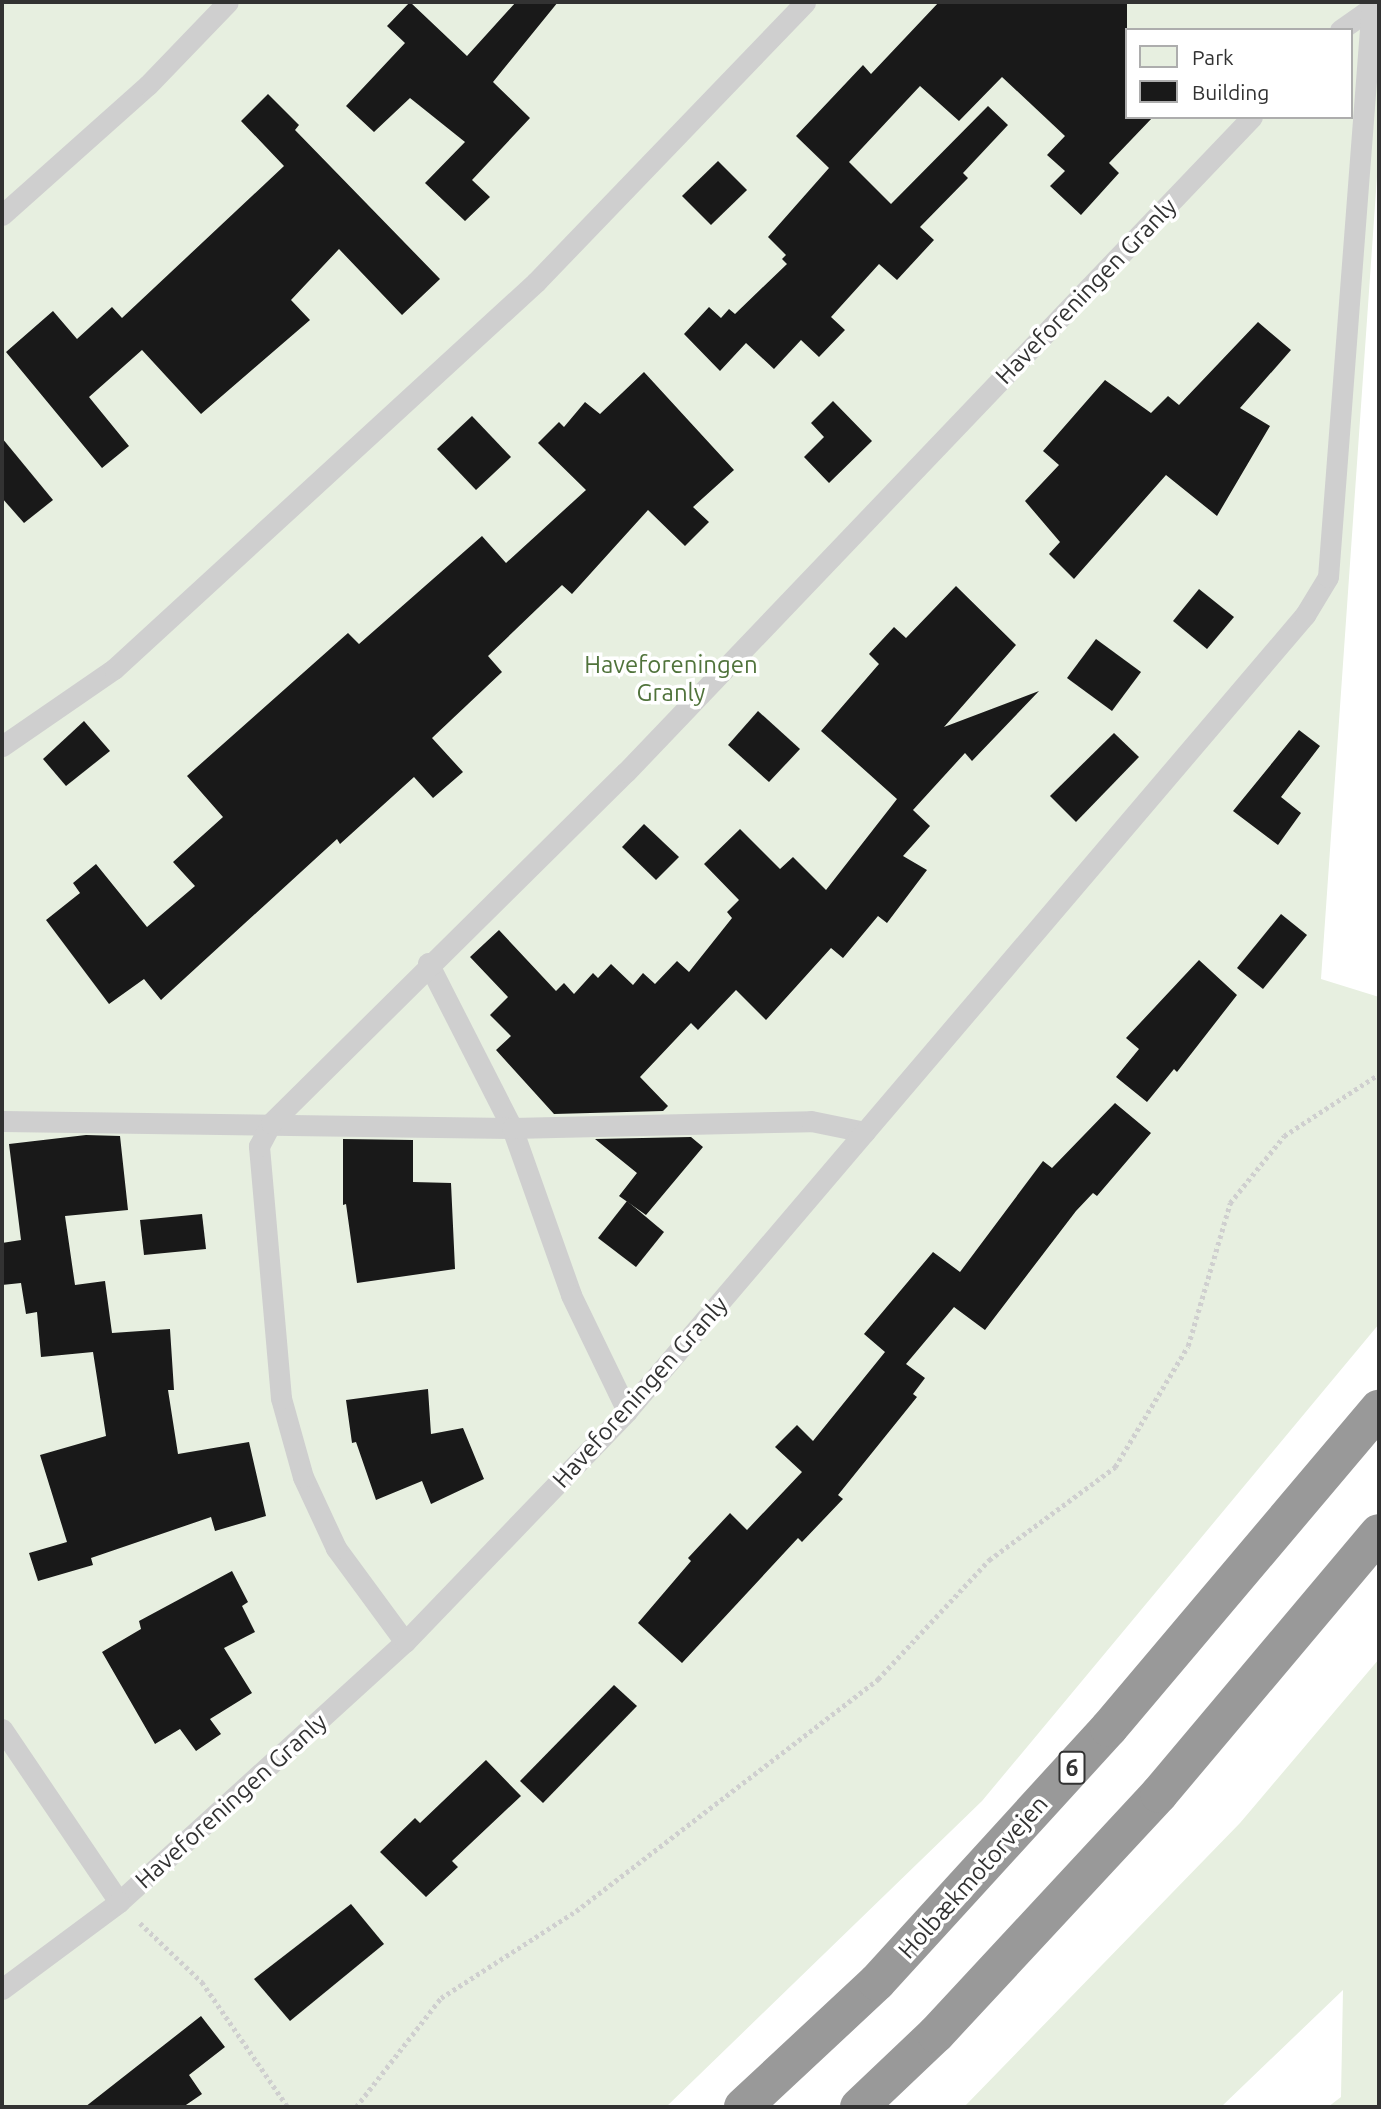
<!DOCTYPE html>
<html>
<head>
<meta charset="utf-8">
<style>
	body { margin:0 }
	#map { position:relative; width:1381px; height:2109px; overflow:hidden; background:#fff; font-family:Ubuntu,sans-serif }
	div>[style] { position:absolute }
	.green>* { inset:0; background:#e7efe0 }
	.building>* { inset:0; background:#191919 }
	.path>* { height:4.5px; margin-top:-2.25px; transform-origin:0; background:repeating-linear-gradient(90deg,#cfcfcf 0 3.5px,transparent 0 7px) }
	.lane>* { height:21px; margin:-10.5px; padding:0 10.5px; transform-origin:10.5px; border-radius:10.5px; background:#cfcfcf }
	.highway>* { height:38px; margin:-19px; padding:0 19px; transform-origin:19px; border-radius:19px; background:#999 }
	span { translate:-50% -50%; white-space:nowrap; text-align:center; line-height:1.15; -webkit-text-stroke:7px #fff; paint-order:stroke }
	.shield-label span { padding:2px 5px; background:#fff; border:2px solid; border-radius:5px; -webkit-text-stroke-width:0 }
	.shield-label { font-size:23px; color:#323232; font-weight:700 }
	.street-label { font-size:24px; color:#323232 }
	.park-label { font-size:24px; color:#50733b }
	.frame { position:absolute; inset:0; border:4px solid #323232; pointer-events:none }
	.legend { position:absolute; left:1125px; top:28px; width:228px; height:91px; box-sizing:border-box; background:#fff; border:2px solid #adadad; margin:0; padding:9px 12px; list-style:none; font-size:21px; color:#323232 }
	.legend li { display:flex; align-items:center; gap:14px; height:35px }
	.legend b { width:35px; border:2px solid #adadad }
</style>
</head>
<body>
<div id="map">
	<div class="green">
		<i style="clip-path:polygon(evenodd,2px 2px,1379px 2px,1379px 148px,1321px 979px,1379px 997px,1379px 1324px,982px 1801px,666px 2107px,2px 2107px,2px 2px,1127px 30px,1351px 30px,1351px 117px,1127px 117px,1127px 30px)"></i>
		<i style="clip-path:polygon(1379px 1659px,1379px 2107px,1328px 2107px,1341px 2097px,1343px 1990px,1221px 2107px,964px 2107px,1240px 1823px)"></i>
	</div>
	<div class="building">
		<i style="clip-path:polygon(410px 2px,467px 56px,516px 2px,558px 2px,493px 82px,530px 118px,472px 180px,490px 197px,465px 221px,425px 183px,465px 142px,410px 98px,374px 132px,346px 106px,405px 43px,387px 26px)"></i>
		<i style="clip-path:polygon(939px 2px,1127px 2px,1127px 117px,1153px 117px,1109px 163px,1119px 173px,1081px 215px,1050px 186px,1065px 171px,1047px 155px,1065px 136px,1002px 77px,959px 121px,920px 86px,849px 162px,891px 204px,988px 106px,1008px 125px,963px 173px,968px 178px,920px 227px,934px 240px,897px 280px,879px 264px,831px 317px,845px 330px,819px 357px,801px 340px,774px 369px,746px 343px,720px 371px,684px 334px,709px 307px,721px 318px,729px 309px,735px 314px,787px 264px,782px 259px,786px 255px,768px 237px,829px 168px,796px 136px,863px 65px,871px 74px)"></i>
		<i style="clip-path:polygon(268px 94px,299px 125px,295px 130px,440px 279px,402px 315px,339px 249px,291px 300px,310px 320px,201px 414px,142px 350px,89px 397px,129px 446px,102px 468px,6px 352px,53px 311px,77px 339px,112px 307px,122px 318px,284px 166px,241px 121px)"></i>
		<i style="clip-path:polygon(718px 161px,747px 190px,711px 225px,682px 196px)"></i>
		<i style="clip-path:polygon(1258px 322px,1291px 350px,1240px 408px,1270px 426px,1217px 516px,1166px 475px,1074px 579px,1049px 554px,1060px 542px,1025px 501px,1059px 465px,1043px 451px,1105px 380px,1151px 413px,1168px 396px,1179px 405px)"></i>
		<i style="clip-path:polygon(644px 372px,734px 470px,693px 507px,709px 522px,685px 546px,648px 510px,572px 594px,562px 585px,488px 656px,502px 672px,432px 738px,463px 772px,433px 798px,414px 777px,340px 844px,337px 839px,161px 1000px,144px 979px,109px 1004px,46px 920px,80px 893px,73px 883px,96px 864px,147px 927px,195px 886px,173px 862px,223px 817px,187px 776px,348px 633px,359px 644px,482px 536px,506px 563px,586px 490px,538px 443px,559px 422px,564px 427px,585px 402px,600px 414px)"></i>
		<i style="clip-path:polygon(833px 401px,872px 441px,829px 483px,804px 457px,824px 437px,811px 423px)"></i>
		<i style="clip-path:polygon(472px 416px,511px 457px,476px 490px,437px 449px)"></i>
		<i style="clip-path:polygon(2px 438px,53px 500px,24px 523px,2px 498px)"></i>
		<i style="clip-path:polygon(956px 586px,1016px 645px,944px 727px,1039px 691px,972px 761px,965px 753px,913px 810px,930px 826px,903px 856px,927px 870px,887px 923px,878px 916px,843px 958px,831px 948px,766px 1020px,736px 990px,698px 1030px,691px 1023px,640px 1077px,668px 1106px,663px 1111px,554px 1114px,496px 1050px,511px 1036px,490px 1015px,508px 997px,470px 957px,499px 930px,556px 991px,564px 983px,574px 994px,593px 973px,598px 978px,611px 964px,633px 985px,643px 973px,655px 984px,677px 961px,689px 972px,732px 918px,727px 912px,739px 900px,704px 864px,740px 829px,780px 869px,793px 857px,826px 890px,897px 799px,821px 731px,879px 664px,869px 654px,894px 627px,906px 638px)"></i>
		<i style="clip-path:polygon(1199px 589px,1234px 617px,1207px 649px,1173px 621px)"></i>
		<i style="clip-path:polygon(1096px 639px,1141px 672px,1112px 711px,1067px 678px)"></i>
		<i style="clip-path:polygon(758px 711px,800px 749px,769px 782px,728px 745px)"></i>
		<i style="clip-path:polygon(84px 721px,110px 751px,66px 786px,43px 759px)"></i>
		<i style="clip-path:polygon(1299px 730px,1320px 746px,1281px 797px,1301px 813px,1278px 845px,1233px 811px)"></i>
		<i style="clip-path:polygon(1114px 733px,1139px 757px,1076px 822px,1050px 796px)"></i>
		<i style="clip-path:polygon(644px 824px,679px 857px,656px 880px,622px 847px)"></i>
		<i style="clip-path:polygon(1281px 914px,1307px 935px,1263px 989px,1237px 968px)"></i>
		<i style="clip-path:polygon(1199px 960px,1237px 995px,1177px 1072px,1174px 1069px,1147px 1102px,1116px 1077px,1139px 1049px,1126px 1038px)"></i>
		<i style="clip-path:polygon(1115px 1103px,1151px 1133px,1097px 1196px,1093px 1193px,1076px 1211px,985px 1330px,954px 1307px,906px 1364px,925px 1378px,913px 1394px,917px 1397px,838px 1495px,843px 1499px,802px 1542px,798px 1538px,682px 1663px,638px 1623px,691px 1561px,688px 1558px,730px 1513px,747px 1530px,802px 1472px,775px 1447px,797px 1425px,813px 1441px,885px 1352px,864px 1334px,933px 1252px,960px 1272px,1043px 1161px,1052px 1168px)"></i>
		<i style="clip-path:polygon(86px 1135px,120px 1136px,128px 1210px,65px 1216px,75px 1285px,105px 1281px,112px 1333px,170px 1329px,174px 1390px,168px 1390px,178px 1454px,249px 1442px,266px 1516px,215px 1531px,211px 1517px,91px 1558px,93px 1565px,38px 1581px,29px 1553px,67px 1542px,40px 1455px,106px 1436px,93px 1352px,41px 1357px,37px 1312px,26px 1314px,21px 1283px,2px 1285px,2px 1243px,21px 1240px,9px 1144px)"></i>
		<i style="clip-path:polygon(691px 1137px,703px 1147px,646px 1215px,619px 1196px,637px 1173px,595px 1139px)"></i>
		<i style="clip-path:polygon(343px 1139px,413px 1140px,413px 1182px,451px 1183px,455px 1269px,357px 1283px,346px 1204px,343px 1205px)"></i>
		<i style="clip-path:polygon(627px 1201px,664px 1232px,636px 1267px,598px 1238px)"></i>
		<i style="clip-path:polygon(202px 1214px,206px 1249px,144px 1255px,140px 1220px)"></i>
		<i style="clip-path:polygon(428px 1389px,431px 1434px,463px 1428px,484px 1479px,431px 1504px,422px 1481px,376px 1500px,356px 1442px,352px 1443px,346px 1400px)"></i>
		<i style="clip-path:polygon(232px 1571px,248px 1602px,242px 1606px,255px 1632px,224px 1648px,252px 1693px,210px 1719px,221px 1734px,196px 1751px,180px 1729px,155px 1744px,102px 1652px,141px 1629px,139px 1621px)"></i>
		<i style="clip-path:polygon(614px 1685px,637px 1706px,543px 1803px,520px 1781px)"></i>
		<i style="clip-path:polygon(486px 1760px,521px 1796px,452px 1861px,458px 1867px,426px 1897px,380px 1852px,415px 1818px,420px 1823px)"></i>
		<i style="clip-path:polygon(351px 1904px,384px 1944px,290px 2021px,254px 1979px)"></i>
		<i style="clip-path:polygon(201px 2016px,225px 2047px,189px 2075px,202px 2094px,183px 2107px,85px 2107px)"></i>
	</div>
	<div class="path">
		<i style="left:140px;top:1923px;width:86px;rotate:43.6deg"></i>
		<i style="left:202px;top:1982px;width:152px;rotate:55.5deg"></i>
		<i style="left:356px;top:2107px;width:138px;rotate:-52.1deg"></i>
		<i style="left:441px;top:1998px;width:161px;rotate:-32.8deg"></i>
		<i style="left:576px;top:1911px;width:381px;rotate:-37.5deg"></i>
		<i style="left:878px;top:1679px;width:163px;rotate:-47deg"></i>
		<i style="left:989px;top:1560px;width:157px;rotate:-36.4deg"></i>
		<i style="left:1115px;top:1467px;width:141px;rotate:-58.9deg"></i>
		<i style="left:1188px;top:1346px;width:149px;rotate:-73.6deg"></i>
		<i style="left:1230px;top:1203px;width:86px;rotate:-51.1deg"></i>
		<i style="left:1284px;top:1136px;width:113px;rotate:-33.1deg"></i>
	</div>
	<div class="lane">
		<i style="left:1340px;top:30px;width:39px;rotate:-35deg"></i>
		<i style="left:2px;top:215px;width:195px;rotate:-41.7deg"></i>
		<i style="left:148px;top:85px;width:115px;rotate:-46.1deg"></i>
		<i style="left:2px;top:746px;width:136px;rotate:-34.5deg"></i>
		<i style="left:114px;top:669px;width:573px;rotate:-42.52deg"></i>
		<i style="left:536px;top:282px;width:388px;rotate:-46.1deg"></i>
		<i style="left:428px;top:963px;width:185px;rotate:63deg"></i>
		<i style="left:512px;top:1128px;width:177px;rotate:70.5deg"></i>
		<i style="left:571px;top:1295px;width:129px;rotate:64.2deg"></i>
		<i style="left:2px;top:1121px;width:510px;rotate:0.79deg"></i>
		<i style="left:512px;top:1128px;width:299px;rotate:-1.3deg"></i>
		<i style="left:811px;top:1121px;width:55px;rotate:11.5deg"></i>
		<i style="left:405px;top:1642px;width:117px;rotate:-126.3deg"></i>
		<i style="left:336px;top:1548px;width:78px;rotate:-114.9deg"></i>
		<i style="left:303px;top:1477px;width:82px;rotate:-105.6deg"></i>
		<i style="left:281px;top:1398px;width:253px;rotate:-95deg"></i>
		<i style="left:259px;top:1146px;width:26px;rotate:-62deg"></i>
		<i style="left:271px;top:1123px;width:499px;rotate:-44.7deg"></i>
		<i style="left:626px;top:772px;width:906px;rotate:-46.3deg"></i>
		<i style="left:2px;top:1729px;width:209px;rotate:55.9deg"></i>
		<i style="left:119px;top:1902px;width:387px;rotate:-42.3deg"></i>
		<i style="left:405px;top:1642px;width:320px;rotate:-46.1deg"></i>
		<i style="left:627px;top:1411px;width:1046px;rotate:-49.58deg"></i>
		<i style="left:1305px;top:615px;width:44px;rotate:-58.8deg"></i>
		<i style="left:1328px;top:577px;width:577px;rotate:-85.62deg"></i>
		<i style="left:2px;top:1989px;width:146px;rotate:-36.6deg"></i>
	</div>
	<div class="highway">
		<i style="left:743px;top:2107px;width:183px;rotate:-43deg"></i>
		<i style="left:877px;top:1982px;width:344px;rotate:-47.6deg"></i>
		<i style="left:1109px;top:1728px;width:418px;rotate:-49.8deg"></i>
		<i style="left:859px;top:2107px;width:106px;rotate:-43.5deg"></i>
		<i style="left:936px;top:2034px;width:328px;rotate:-47.1deg"></i>
		<i style="left:1159px;top:1794px;width:341px;rotate:-49.9deg"></i>
	</div>
	<div class="shield-label">
		<span style="left:1072px;top:1768px">6</span>
	</div>
	<div class="street-label">
		<span style="left:1086px;top:291px;rotate:-46deg">Haveforeningen Granly</span>
		<span style="left:640px;top:1392px;rotate:-48deg">Haveforeningen Granly</span>
		<span style="left:231px;top:1801px;rotate:-42deg">Haveforeningen Granly</span>
		<span style="left:973px;top:1877px;rotate:-48deg">Holbækmotorvejen</span>
	</div>
	<div class="park-label">
		<span style="left:671px;top:679px">Haveforeningen<br>Granly</span>
	</div>
	<div class="frame"></div>
	<ul class="legend">
	<li><b style="height:19px;background:#e7efe0"></b>Park</li>
	<li><b style="height:19px;background:#191919"></b>Building</li>
	</ul>
</div>
</body>
</html>
